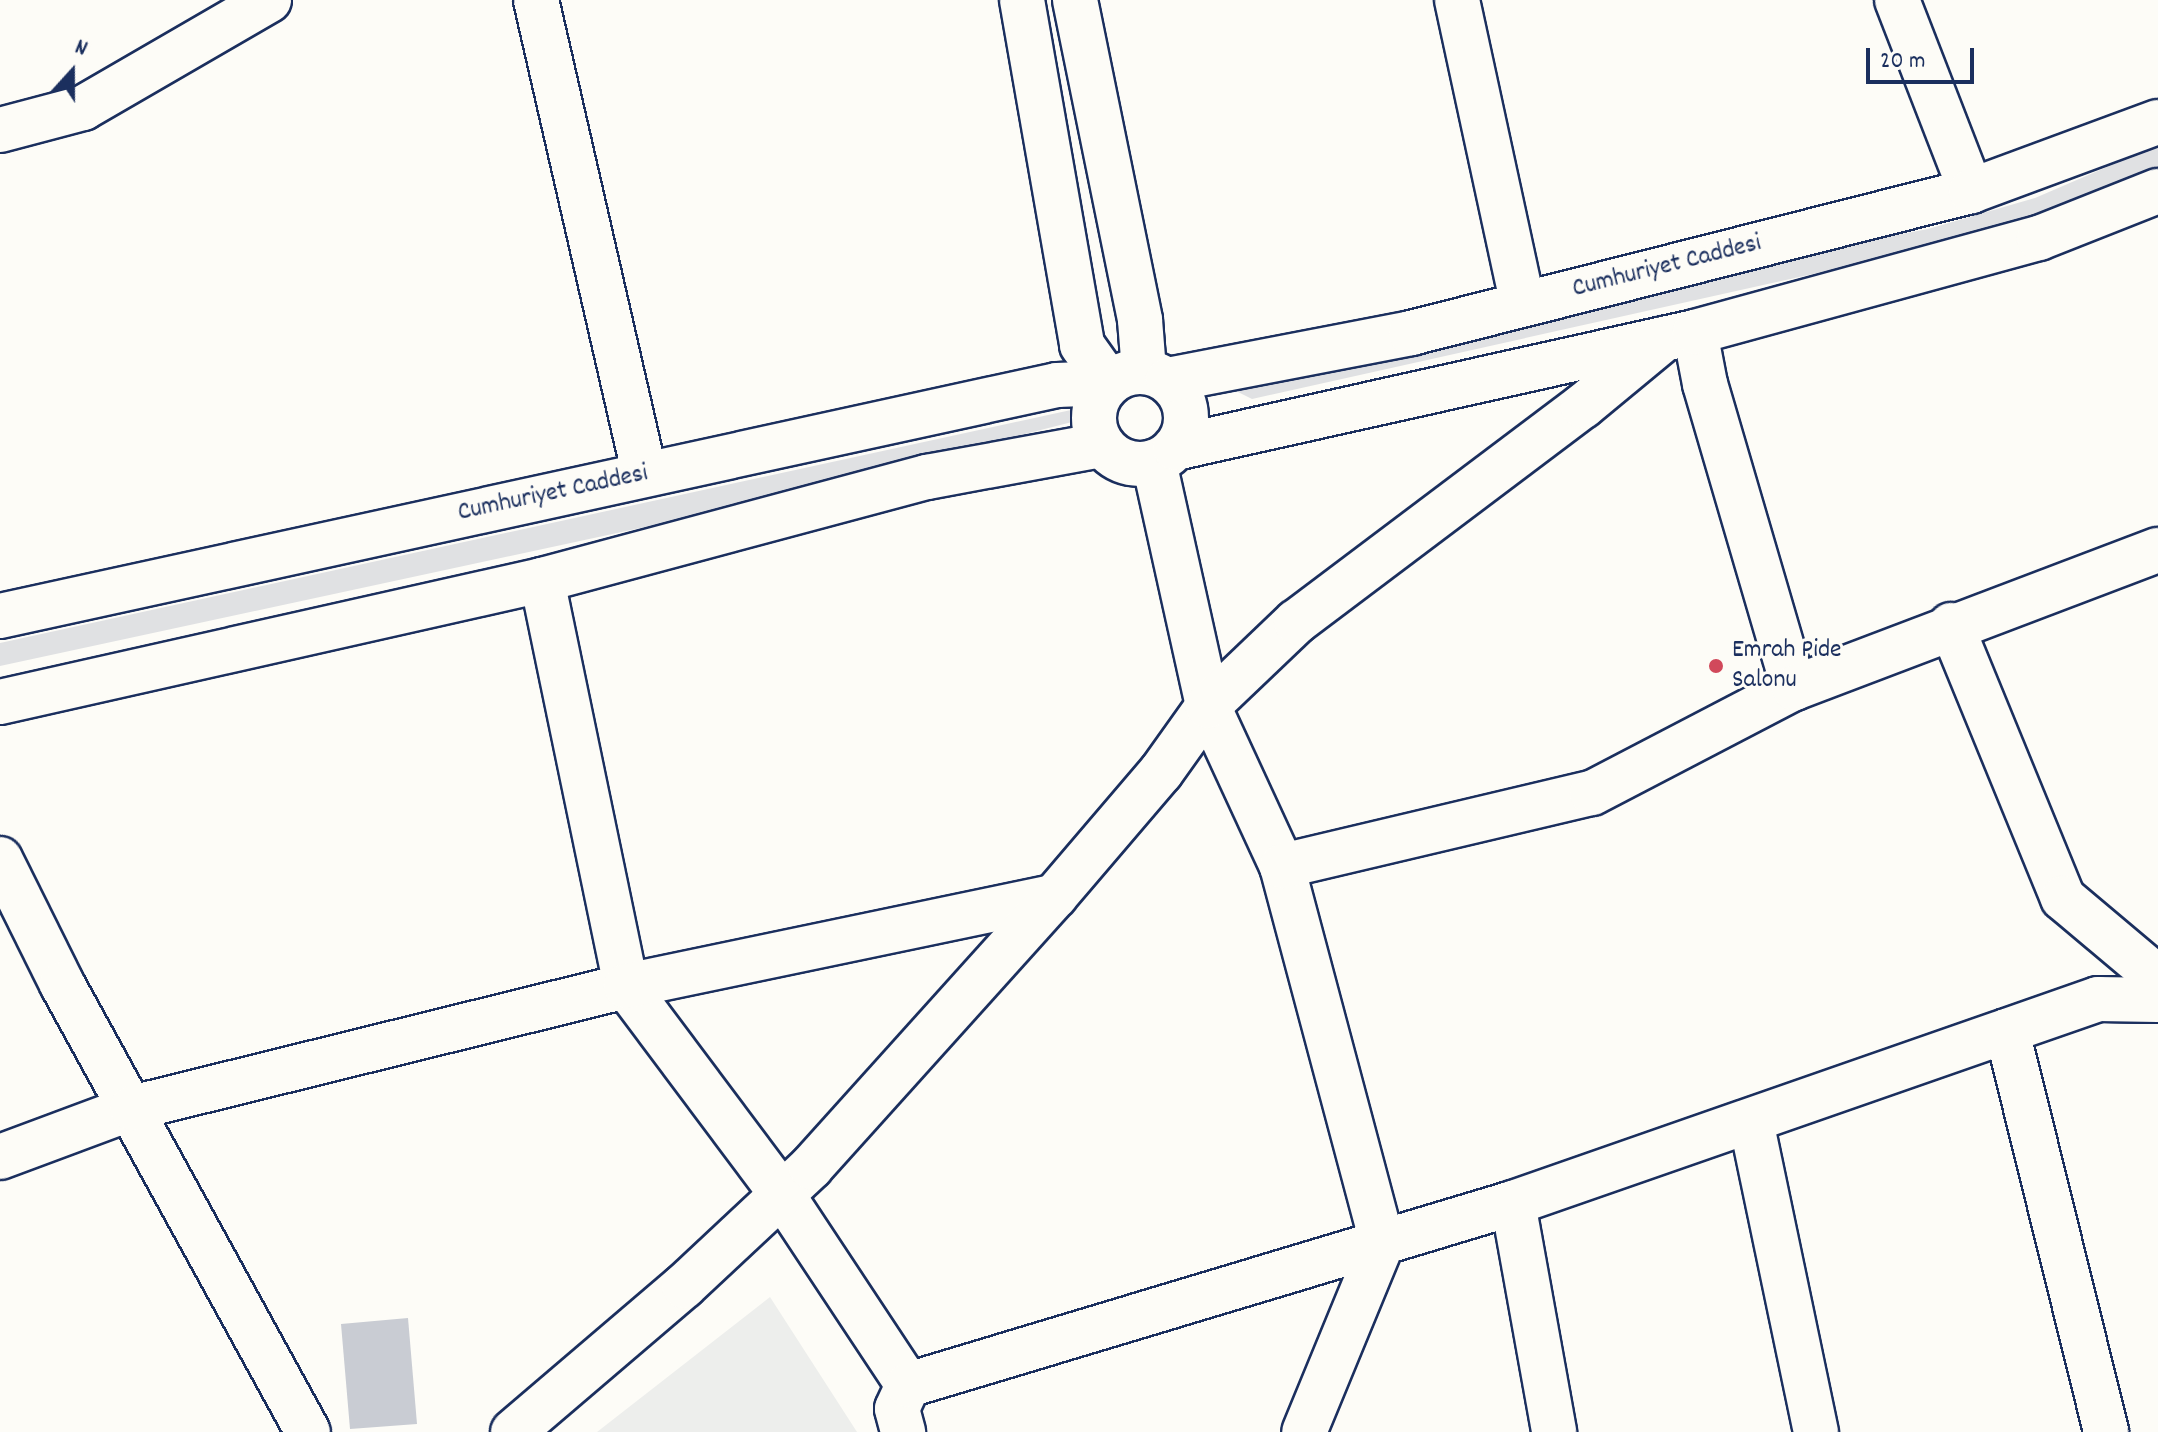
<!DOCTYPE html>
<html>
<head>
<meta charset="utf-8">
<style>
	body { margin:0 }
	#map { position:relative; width:2158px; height:1432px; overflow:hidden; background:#fdfcf7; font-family:Dekko,sans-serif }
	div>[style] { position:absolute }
	.built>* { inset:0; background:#edeeec }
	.green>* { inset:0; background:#e0e1e3 }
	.building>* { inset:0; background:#c9ccd3 }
	.roads { filter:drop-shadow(2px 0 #1b2f5e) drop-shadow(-2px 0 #1b2f5e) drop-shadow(0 2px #1b2f5e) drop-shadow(0 -2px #1b2f5e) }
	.minor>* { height:44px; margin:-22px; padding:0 22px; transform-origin:22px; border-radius:22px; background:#fdfcf7 }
	.major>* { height:44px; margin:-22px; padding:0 22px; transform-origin:22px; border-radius:22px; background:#fdfcf7 }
	.major>.ring { margin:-22px; padding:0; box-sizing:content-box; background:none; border:44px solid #fdfcf7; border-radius:50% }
	.dots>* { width:22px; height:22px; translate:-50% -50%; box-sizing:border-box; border:4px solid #fdfcf7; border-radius:50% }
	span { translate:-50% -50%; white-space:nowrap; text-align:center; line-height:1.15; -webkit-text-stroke:6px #fdfcf7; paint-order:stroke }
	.street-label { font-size:26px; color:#1b2f5e }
	.poi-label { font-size:26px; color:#1b2f5e }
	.left { translate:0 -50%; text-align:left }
	.north { position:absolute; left:32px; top:32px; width:80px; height:80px; -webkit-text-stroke:6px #fdfcf7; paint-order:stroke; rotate:21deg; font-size:22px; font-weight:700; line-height:32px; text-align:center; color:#1b2f5e }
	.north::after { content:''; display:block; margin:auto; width:28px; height:36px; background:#1b2f5e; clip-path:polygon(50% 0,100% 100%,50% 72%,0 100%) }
	.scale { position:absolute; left:1866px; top:48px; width:108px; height:36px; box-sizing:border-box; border:4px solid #1b2f5e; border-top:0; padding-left:10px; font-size:24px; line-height:28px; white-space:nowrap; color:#1b2f5e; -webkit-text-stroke:6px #fdfcf7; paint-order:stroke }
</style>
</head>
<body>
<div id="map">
	<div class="built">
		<i style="clip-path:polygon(770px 1297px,857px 1432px,597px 1432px)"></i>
	</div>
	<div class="green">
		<i style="clip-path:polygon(2158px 145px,2158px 170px,2045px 216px,1902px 254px,1252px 399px,1238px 392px,1240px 386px,1768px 259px,1928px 229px,2035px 198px)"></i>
		<i style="clip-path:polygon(1071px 410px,1076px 421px,747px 505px,0 666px,0 643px)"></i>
	</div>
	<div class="building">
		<i style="clip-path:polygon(408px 1318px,417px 1424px,350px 1429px,341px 1324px)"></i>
	</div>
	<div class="roads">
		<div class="minor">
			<i style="left:536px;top:0;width:485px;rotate:77.1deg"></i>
			<i style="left:1022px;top:0;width:350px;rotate:80.1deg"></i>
			<i style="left:1082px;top:345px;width:47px;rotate:54.6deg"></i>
			<i style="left:1075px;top:0;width:327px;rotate:78.5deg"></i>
			<i style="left:1140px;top:320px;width:51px;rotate:85.5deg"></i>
			<i style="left:1457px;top:0;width:311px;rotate:77.8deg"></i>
			<i style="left:1897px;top:0;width:205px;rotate:68.8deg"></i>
			<i style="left:0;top:130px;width:86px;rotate:-14.8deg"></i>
			<i style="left:83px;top:108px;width:215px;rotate:-30.1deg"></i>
			<i style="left:1695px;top:332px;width:53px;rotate:79.1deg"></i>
			<i style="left:1705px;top:384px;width:317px;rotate:73.7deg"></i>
			<i style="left:1154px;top:462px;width:250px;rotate:77.5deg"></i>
			<i style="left:1208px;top:706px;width:176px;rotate:65.2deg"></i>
			<i style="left:1282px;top:866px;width:390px;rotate:75.1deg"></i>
			<i style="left:1382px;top:1243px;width:204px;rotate:112.4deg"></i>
			<i style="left:542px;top:580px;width:415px;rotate:78.3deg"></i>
			<i style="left:626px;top:986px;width:262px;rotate:53.2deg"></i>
			<i style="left:783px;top:1196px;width:227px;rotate:56.5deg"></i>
			<i style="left:908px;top:1385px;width:26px;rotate:115deg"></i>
			<i style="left:897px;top:1409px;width:24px;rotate:75deg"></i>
			<i style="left:1951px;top:625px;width:295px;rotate:67.7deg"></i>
			<i style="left:2063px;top:898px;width:124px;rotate:40.1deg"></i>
			<i style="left:0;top:859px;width:140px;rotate:63.6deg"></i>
			<i style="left:62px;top:984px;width:511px;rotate:61.23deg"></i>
			<i style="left:1282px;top:866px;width:318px;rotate:-13.3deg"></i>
			<i style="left:1592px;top:793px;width:228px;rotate:-27.5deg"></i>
			<i style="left:1794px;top:688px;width:389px;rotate:-20.8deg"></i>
			<i style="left:2007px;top:1031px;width:413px;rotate:76.1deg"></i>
			<i style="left:1751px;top:1121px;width:318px;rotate:78.2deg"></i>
			<i style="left:0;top:1157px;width:141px;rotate:-20.4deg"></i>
			<i style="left:132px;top:1108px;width:509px;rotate:-13.87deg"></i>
			<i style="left:626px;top:986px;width:438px;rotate:-11.8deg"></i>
			<i style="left:1513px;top:1203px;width:233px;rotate:79.8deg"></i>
			<i style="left:908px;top:1385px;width:632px;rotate:-16.74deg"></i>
			<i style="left:1513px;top:1203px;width:620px;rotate:-19.22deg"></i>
			<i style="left:2098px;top:999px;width:60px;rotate:1deg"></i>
			<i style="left:513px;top:1432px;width:225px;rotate:-40.5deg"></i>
			<i style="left:684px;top:1286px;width:174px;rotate:-43.1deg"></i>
			<i style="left:811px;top:1167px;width:365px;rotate:-48deg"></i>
			<i style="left:1055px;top:896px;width:163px;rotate:-49.5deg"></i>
			<i style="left:1161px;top:772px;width:81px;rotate:-54.5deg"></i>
			<i style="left:1208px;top:706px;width:122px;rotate:-43.7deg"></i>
			<i style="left:1296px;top:622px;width:359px;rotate:-37deg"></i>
			<i style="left:1583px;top:406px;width:105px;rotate:-39.6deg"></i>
		</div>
		<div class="major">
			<i class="ring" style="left:1094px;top:372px;width:48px;height:48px"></i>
			<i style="left:1168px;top:380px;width:248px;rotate:-10.9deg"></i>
			<i style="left:1411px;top:333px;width:578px;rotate:-14.23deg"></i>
			<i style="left:1971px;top:191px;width:199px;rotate:-20.3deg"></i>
			<i style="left:1175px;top:448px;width:533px;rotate:-12.58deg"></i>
			<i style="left:1695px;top:332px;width:357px;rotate:-15.3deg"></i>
			<i style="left:2039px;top:238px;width:128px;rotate:-21.6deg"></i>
			<i style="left:0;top:616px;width:1082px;rotate:-12.33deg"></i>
			<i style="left:1057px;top:385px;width:52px;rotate:-2.2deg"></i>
			<i style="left:0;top:702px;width:556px;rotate:-12.69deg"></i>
			<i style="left:542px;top:580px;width:399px;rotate:-15deg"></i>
			<i style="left:927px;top:477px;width:178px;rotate:-10.4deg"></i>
		</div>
	</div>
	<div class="dots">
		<i style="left:1716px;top:666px;background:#d1495b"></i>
	</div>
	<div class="street-label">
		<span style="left:1667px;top:267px;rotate:-14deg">Cumhuriyet Caddesi</span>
		<span style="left:553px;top:494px;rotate:-12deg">Cumhuriyet Caddesi</span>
	</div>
	<div class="poi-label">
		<span class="left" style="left:1732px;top:666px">Emrah Pide<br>Salonu</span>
	</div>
	<div class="north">N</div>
	<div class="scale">20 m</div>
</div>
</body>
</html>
